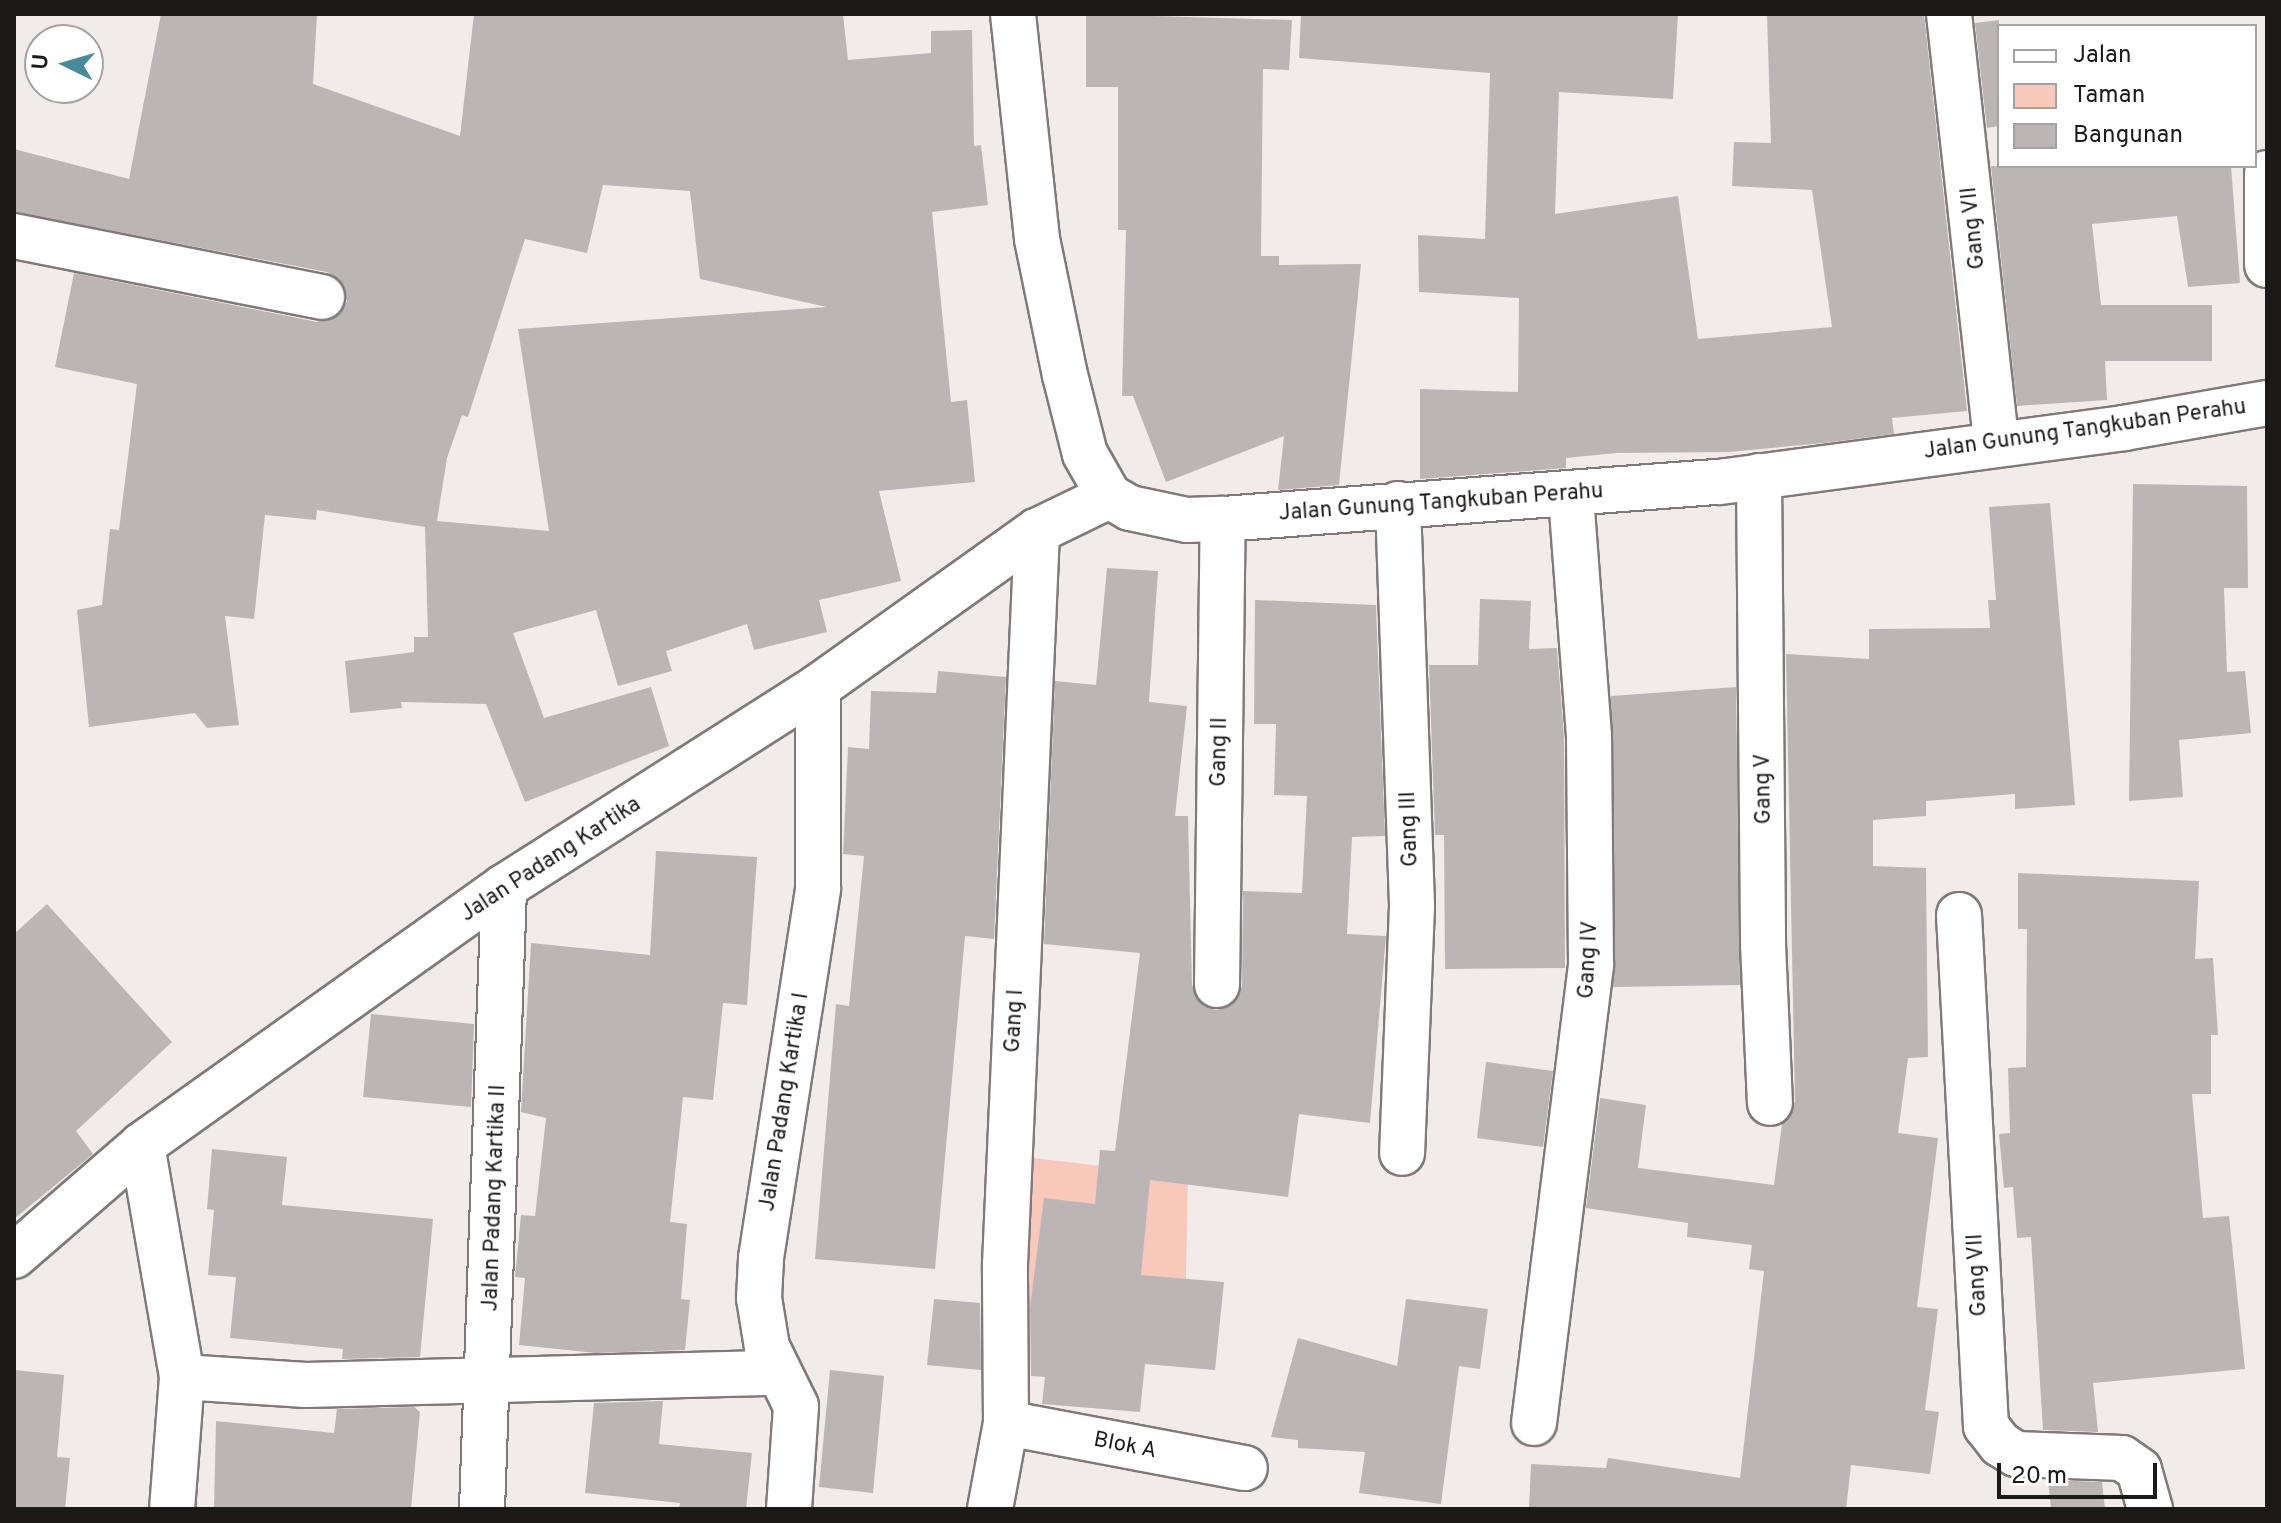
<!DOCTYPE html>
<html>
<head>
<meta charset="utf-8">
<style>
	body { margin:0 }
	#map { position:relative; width:2281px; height:1523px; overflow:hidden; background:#f1ecea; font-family:Overpass,sans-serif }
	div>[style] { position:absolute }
	.green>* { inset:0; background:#f8c8bb }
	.building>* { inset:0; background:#bbb6b5 }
	.roads { filter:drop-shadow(2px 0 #7f7a79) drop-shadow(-2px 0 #7f7a79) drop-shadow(0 2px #7f7a79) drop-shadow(0 -2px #7f7a79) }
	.street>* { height:44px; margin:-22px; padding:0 22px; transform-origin:22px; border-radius:22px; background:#fff }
	.secondary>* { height:44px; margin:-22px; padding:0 22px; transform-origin:22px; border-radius:22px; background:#fff }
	span { translate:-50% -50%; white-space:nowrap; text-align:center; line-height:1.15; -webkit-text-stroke:7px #fff; paint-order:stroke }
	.street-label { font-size:22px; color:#1c1a19 }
	.frame { position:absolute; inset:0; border:16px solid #1c1a19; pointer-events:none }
	.legend { position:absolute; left:1997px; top:24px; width:260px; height:144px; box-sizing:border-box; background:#fff; border:2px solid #a4a3a3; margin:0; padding:10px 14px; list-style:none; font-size:24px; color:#1c1a19 }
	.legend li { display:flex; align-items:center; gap:16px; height:40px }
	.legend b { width:40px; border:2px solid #a4a3a3 }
	.north { position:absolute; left:24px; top:24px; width:80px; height:80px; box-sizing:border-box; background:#fff; border:2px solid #a4a3a3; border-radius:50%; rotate:275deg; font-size:22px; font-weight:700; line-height:32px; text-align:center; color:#1c1a19 }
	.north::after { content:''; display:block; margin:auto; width:28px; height:36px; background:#478a9a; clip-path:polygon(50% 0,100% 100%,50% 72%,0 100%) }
	.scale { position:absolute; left:1997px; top:1463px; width:160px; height:36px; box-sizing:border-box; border:4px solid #1c1a19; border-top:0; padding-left:10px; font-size:24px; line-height:28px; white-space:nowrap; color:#1c1a19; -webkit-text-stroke:6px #fff; paint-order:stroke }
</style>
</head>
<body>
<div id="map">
	<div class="green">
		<i style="clip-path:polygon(998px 1154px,1188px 1176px,1185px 1323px,1002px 1311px)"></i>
	</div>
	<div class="building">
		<i style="clip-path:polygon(evenodd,161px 14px,317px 14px,313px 84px,460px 136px,474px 14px,843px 14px,848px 60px,931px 53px,931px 31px,972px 30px,974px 146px,981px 145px,988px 205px,932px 212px,951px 402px,967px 400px,975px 482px,879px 491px,901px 581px,819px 600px,827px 632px,754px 650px,747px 624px,666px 651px,672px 671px,618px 686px,596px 610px,513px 633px,544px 718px,651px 687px,669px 746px,525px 802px,486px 704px,401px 702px,402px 708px,350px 713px,345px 661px,414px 652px,414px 637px,428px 637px,425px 527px,317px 510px,316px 520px,265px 515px,254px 619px,225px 616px,239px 725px,207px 728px,195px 713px,89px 727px,77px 610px,102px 605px,110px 529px,119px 530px,137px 384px,55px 367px,74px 273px,317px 322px,340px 314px,347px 301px,339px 279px,327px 272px,14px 212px,14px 149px,129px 179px,161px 14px,603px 185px,690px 191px,700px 279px,827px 307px,518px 329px,549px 531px,437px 521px,447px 458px,462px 415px,468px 417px,525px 239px,587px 253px,603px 185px)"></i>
		<i style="clip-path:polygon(1086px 14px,1292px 20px,1289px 70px,1263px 69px,1261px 256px,1279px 256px,1279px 265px,1361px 264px,1339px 485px,1278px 490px,1284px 436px,1166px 482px,1133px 396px,1122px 396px,1126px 230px,1118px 230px,1118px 87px,1086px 87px)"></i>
		<i style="clip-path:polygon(1301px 14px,1678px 14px,1673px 99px,1559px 92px,1555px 214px,1678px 196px,1698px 339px,1832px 327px,1812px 190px,1732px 186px,1734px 142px,1771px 143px,1767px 14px,1924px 14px,1967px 411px,1892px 418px,1894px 434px,1824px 443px,1728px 452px,1616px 453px,1566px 458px,1566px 468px,1420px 479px,1420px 389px,1518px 392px,1519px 298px,1419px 292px,1418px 235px,1485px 239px,1490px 73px,1299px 58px)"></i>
		<i style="clip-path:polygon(1999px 20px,1999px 126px,1987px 128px,1975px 23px)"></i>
		<i style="clip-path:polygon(1991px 166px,2231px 166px,2240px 283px,2188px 287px,2177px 216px,2092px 224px,2101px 305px,2212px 305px,2212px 361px,2105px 361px,2107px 400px,2017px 406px)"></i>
		<i style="clip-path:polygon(2133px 484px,2247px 486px,2248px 588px,2224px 588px,2227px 672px,2245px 671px,2251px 733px,2179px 740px,2183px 797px,2129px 801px)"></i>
		<i style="clip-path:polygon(2050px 503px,2075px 805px,2015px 809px,2015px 794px,1926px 801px,1926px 816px,1873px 820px,1873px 866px,1926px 868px,1928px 1057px,1908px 1058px,1898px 1133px,1938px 1138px,1917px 1307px,1938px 1309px,1925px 1410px,1939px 1412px,1930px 1474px,1851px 1465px,1846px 1509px,1529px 1509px,1531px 1464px,1606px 1468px,1608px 1458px,1740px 1478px,1764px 1271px,1749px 1269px,1752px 1245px,1687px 1237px,1688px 1223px,1586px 1208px,1600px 1098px,1646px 1105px,1638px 1168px,1774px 1185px,1782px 1124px,1795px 1102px,1786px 654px,1869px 659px,1869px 629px,1990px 628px,1988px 600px,1996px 600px,1989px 507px)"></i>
		<i style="clip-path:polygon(1107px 568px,1158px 571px,1149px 702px,1187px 706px,1175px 816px,1188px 816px,1192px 985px,1204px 1006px,1216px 1010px,1230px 1006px,1242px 986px,1243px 891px,1302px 893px,1307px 796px,1274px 795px,1276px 724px,1254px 724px,1255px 600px,1376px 605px,1385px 836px,1352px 837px,1347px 934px,1386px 936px,1370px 1123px,1299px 1114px,1288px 1197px,1150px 1180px,1141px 1275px,1224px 1282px,1215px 1370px,1145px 1364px,1140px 1412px,1042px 1404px,1045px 1377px,1031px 1376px,1030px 1307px,1044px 1198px,1095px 1204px,1100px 1150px,1115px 1151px,1140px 953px,1044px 944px,1055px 681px,1096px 685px)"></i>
		<i style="clip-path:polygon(1480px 599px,1531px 601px,1529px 649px,1557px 648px,1564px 737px,1565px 968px,1445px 969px,1444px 835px,1435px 835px,1429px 665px,1478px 665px)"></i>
		<i style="clip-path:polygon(938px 671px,1006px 677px,994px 939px,965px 936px,935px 1269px,815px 1259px,836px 1004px,849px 1006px,864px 856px,843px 854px,848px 747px,869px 749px,871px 691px,936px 693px)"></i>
		<i style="clip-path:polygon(1736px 687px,1740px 985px,1613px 987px,1611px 696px)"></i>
		<i style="clip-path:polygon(656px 851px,757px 857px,747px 1005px,723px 1003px,713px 1100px,683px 1097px,670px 1222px,687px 1224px,681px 1299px,690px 1300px,685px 1350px,596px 1353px,519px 1345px,525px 1278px,515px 1277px,521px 1215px,535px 1216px,546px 1118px,521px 1112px,531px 943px,650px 955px)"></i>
		<i style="clip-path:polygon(2018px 873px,2199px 881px,2195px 959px,2213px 958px,2218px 1035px,2211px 1035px,2211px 1094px,2192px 1094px,2203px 1218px,2229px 1216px,2245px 1369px,2093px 1383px,2098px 1432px,2043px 1430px,2031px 1237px,2017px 1238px,2013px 1187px,2004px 1188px,1999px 1134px,2010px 1133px,2008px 1068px,2026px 1067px,2027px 929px,2018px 929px)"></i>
		<i style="clip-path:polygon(47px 904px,172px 1042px,76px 1131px,93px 1154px,14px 1219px,14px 934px)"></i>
		<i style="clip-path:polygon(371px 1014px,474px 1024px,471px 1107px,363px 1097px)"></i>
		<i style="clip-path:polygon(1486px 1062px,1553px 1071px,1543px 1147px,1477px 1138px)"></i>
		<i style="clip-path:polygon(212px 1149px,287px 1157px,282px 1205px,433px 1219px,420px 1357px,342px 1359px,343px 1349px,230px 1338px,236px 1277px,208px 1275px,214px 1210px,207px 1209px)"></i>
		<i style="clip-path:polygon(934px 1299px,980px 1303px,981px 1370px,927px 1365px)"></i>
		<i style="clip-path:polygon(1406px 1299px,1488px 1309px,1480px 1369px,1459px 1366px,1441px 1504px,1359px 1493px,1365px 1452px,1298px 1448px,1298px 1440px,1271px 1437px,1298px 1338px,1397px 1366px)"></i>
		<i style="clip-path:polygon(14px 1370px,64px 1375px,57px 1457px,70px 1458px,65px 1509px,14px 1509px)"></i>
		<i style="clip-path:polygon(830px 1370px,884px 1376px,873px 1493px,819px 1487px)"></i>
		<i style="clip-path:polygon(663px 1401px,659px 1444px,752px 1453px,746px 1509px,679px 1509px,680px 1503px,585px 1493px,594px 1403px)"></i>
		<i style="clip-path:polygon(414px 1407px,420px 1412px,411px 1509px,214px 1509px,216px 1421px,334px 1433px,337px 1409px)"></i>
		<i style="clip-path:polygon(2048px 1480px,2102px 1482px,2105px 1509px,2051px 1509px)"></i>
	</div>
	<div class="roads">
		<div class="street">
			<i style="left:1949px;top:14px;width:432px;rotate:83.7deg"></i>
			<i style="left:2267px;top:173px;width:92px;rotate:90deg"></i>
			<i style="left:14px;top:236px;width:314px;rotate:11.2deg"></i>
			<i style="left:1759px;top:476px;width:468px;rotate:89.5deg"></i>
			<i style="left:1763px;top:944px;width:159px;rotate:87.5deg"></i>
			<i style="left:1398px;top:504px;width:402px;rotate:88deg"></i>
			<i style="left:1412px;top:906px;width:247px;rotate:92.3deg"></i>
			<i style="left:1959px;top:915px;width:512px;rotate:86.98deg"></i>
			<i style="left:1986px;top:1426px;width:23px;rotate:52deg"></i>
			<i style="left:2000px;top:1444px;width:19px;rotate:32deg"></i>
			<i style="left:2016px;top:1454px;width:106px;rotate:2.2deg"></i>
			<i style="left:2122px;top:1458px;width:21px;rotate:35deg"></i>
			<i style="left:2139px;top:1470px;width:41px;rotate:74.2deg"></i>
			<i style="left:1217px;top:985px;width:466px;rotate:-89.3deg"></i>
			<i style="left:142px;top:1145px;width:235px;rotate:80.2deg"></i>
			<i style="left:182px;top:1377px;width:132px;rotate:94.3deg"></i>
			<i style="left:14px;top:1256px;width:169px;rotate:-40.9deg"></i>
			<i style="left:142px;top:1145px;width:445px;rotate:-35.5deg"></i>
			<i style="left:504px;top:887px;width:372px;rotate:-32.5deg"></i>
			<i style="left:818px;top:687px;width:269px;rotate:-35.5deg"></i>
			<i style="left:1037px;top:531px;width:80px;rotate:-25.9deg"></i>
			<i style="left:182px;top:1377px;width:124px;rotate:3.7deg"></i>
			<i style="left:306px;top:1385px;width:470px;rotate:-1.5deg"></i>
			<i style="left:1006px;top:1423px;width:243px;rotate:10.7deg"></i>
			<i style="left:1534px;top:1423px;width:462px;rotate:-82.9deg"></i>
			<i style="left:1591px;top:965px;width:229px;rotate:-90.5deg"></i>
			<i style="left:1589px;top:736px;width:243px;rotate:-94.3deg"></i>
			<i style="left:482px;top:1509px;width:622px;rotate:-87.97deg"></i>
			<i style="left:789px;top:1509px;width:103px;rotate:-86.1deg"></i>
			<i style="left:796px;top:1406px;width:66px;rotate:-116.2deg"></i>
			<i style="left:767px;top:1347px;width:50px;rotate:-99.3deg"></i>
			<i style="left:759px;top:1298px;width:40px;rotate:-87.1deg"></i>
			<i style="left:761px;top:1258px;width:374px;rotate:-81.2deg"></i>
			<i style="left:818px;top:888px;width:201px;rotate:-90deg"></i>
			<i style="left:990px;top:1509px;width:87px;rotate:-79.5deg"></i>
			<i style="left:1006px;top:1423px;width:158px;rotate:-90.4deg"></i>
			<i style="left:1005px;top:1265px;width:735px;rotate:-87.5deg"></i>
		</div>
		<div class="secondary">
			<i style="left:1013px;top:14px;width:226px;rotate:83.9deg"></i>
			<i style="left:1037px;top:239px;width:139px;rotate:78.4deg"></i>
			<i style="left:1065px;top:375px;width:81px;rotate:75.8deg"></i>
			<i style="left:1085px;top:454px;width:48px;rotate:60.3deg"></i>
			<i style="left:1109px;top:496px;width:24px;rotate:30deg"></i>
			<i style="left:1130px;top:508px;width:58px;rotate:11.9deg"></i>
			<i style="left:1187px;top:520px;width:36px;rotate:-2deg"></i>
			<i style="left:1223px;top:519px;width:498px;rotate:-4.3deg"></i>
			<i style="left:1720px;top:482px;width:408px;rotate:-7.6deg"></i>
			<i style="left:2124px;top:428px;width:145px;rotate:-9.9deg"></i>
		</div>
	</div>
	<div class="street-label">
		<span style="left:1974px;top:228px;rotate:-96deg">Gang VII</span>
		<span style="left:2085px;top:430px;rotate:-8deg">Jalan Gunung Tangkuban Perahu</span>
		<span style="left:1441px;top:503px;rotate:-4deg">Jalan Gunung Tangkuban Perahu</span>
		<span style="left:1220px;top:752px;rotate:-89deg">Gang II</span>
		<span style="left:1764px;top:789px;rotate:-91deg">Gang V</span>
		<span style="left:1410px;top:829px;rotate:-92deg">Gang III</span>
		<span style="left:551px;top:860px;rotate:-33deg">Jalan Padang Kartika</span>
		<span style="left:1589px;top:960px;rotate:-87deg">Gang IV</span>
		<span style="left:1015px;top:1021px;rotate:-87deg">Gang I</span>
		<span style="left:785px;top:1102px;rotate:-81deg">Jalan Padang Kartika I</span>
		<span style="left:495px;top:1198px;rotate:-88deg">Jalan Padang Kartika II</span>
		<span style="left:1978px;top:1275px;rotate:-93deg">Gang VII</span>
		<span style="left:1125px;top:1446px;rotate:11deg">Blok A</span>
	</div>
	<div class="frame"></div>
	<ul class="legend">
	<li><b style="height:10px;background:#fff"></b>Jalan</li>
	<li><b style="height:22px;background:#f8c8bb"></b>Taman</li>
	<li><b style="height:22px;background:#bbb6b5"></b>Bangunan</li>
	</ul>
	<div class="north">U</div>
	<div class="scale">20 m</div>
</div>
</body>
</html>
